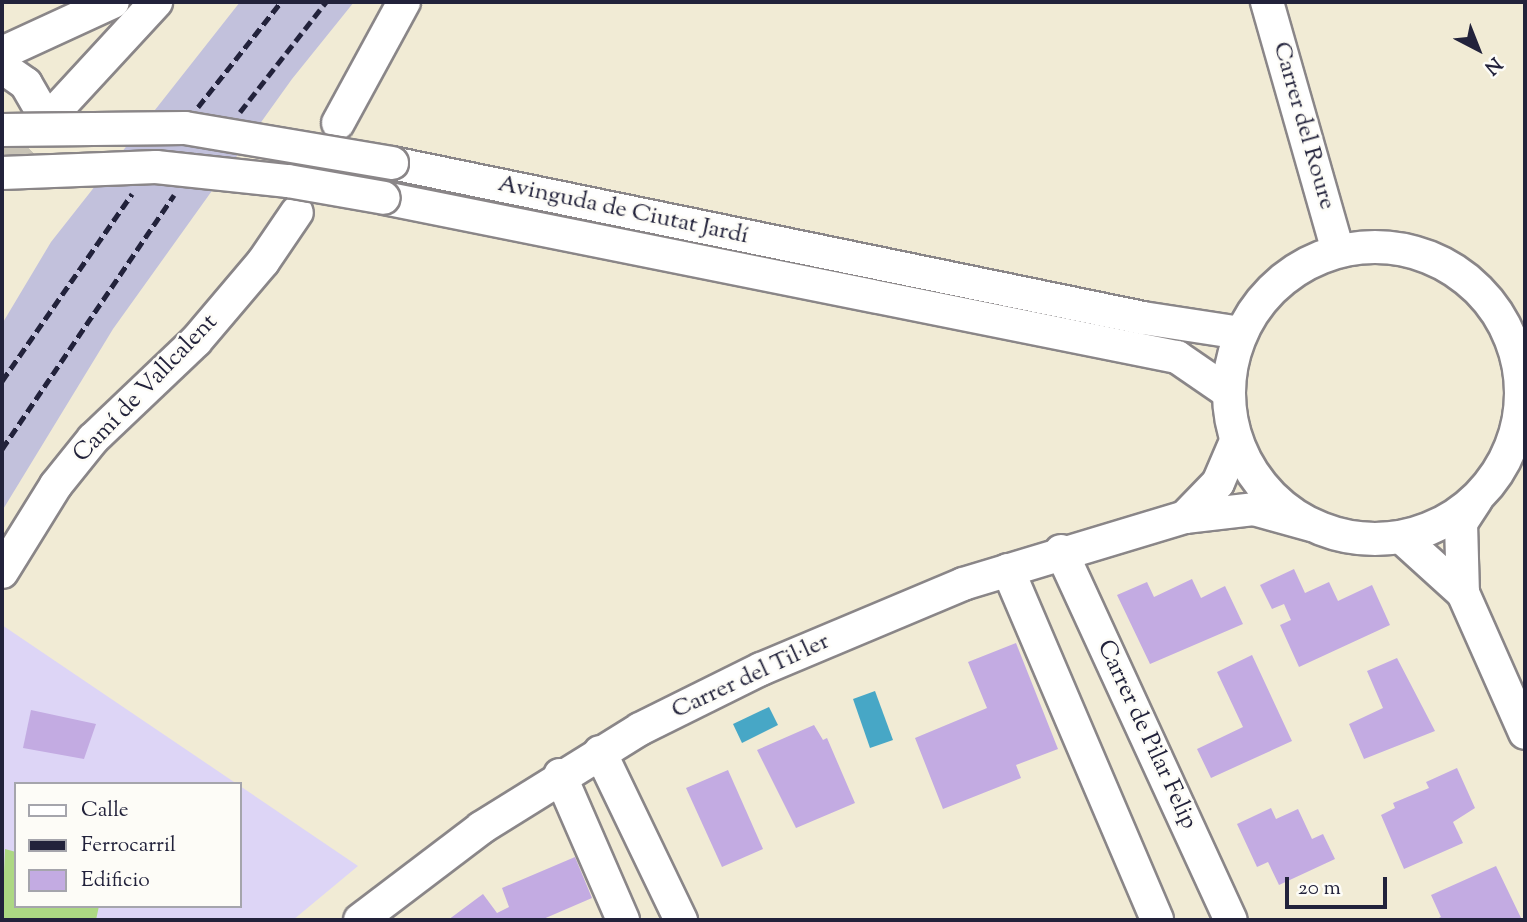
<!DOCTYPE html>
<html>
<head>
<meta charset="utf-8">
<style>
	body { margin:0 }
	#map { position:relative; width:1527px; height:922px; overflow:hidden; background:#f1ebd5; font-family:"Sorts Mill Goudy",serif }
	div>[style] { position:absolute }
	.built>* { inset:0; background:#ddd5f6 }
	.industrial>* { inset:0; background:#c2c1dc }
	.green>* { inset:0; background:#add883 }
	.water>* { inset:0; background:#47a7c6 }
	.building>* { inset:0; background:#c3abe2 }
	.street-tunnel>* { height:32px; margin-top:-16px; transform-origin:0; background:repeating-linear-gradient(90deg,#c8c3b6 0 32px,transparent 0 48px) }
	.roads { filter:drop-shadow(2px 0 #8a8688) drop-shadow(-2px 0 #8a8688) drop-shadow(0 2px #8a8688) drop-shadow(0 -2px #8a8688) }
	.street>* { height:32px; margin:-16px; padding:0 16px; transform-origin:16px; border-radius:16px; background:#fff }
	.street>.ring { margin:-16px; padding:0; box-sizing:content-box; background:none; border:32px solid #fff; border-radius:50% }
	.rail>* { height:5px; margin-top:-2.5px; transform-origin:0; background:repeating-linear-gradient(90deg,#22223b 0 10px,transparent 0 15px) }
	.bridges { filter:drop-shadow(2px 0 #8a8688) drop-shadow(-2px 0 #8a8688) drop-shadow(0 2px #8a8688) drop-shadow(0 -2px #8a8688) }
	.street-bridge>* { height:32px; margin:-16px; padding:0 16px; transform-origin:16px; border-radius:16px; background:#fff }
	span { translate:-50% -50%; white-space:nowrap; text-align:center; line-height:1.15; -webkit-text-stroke:5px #fdfcf7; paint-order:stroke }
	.street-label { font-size:24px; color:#22223b }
	.frame { position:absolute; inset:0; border:4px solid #22223b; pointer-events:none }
	.legend { position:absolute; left:14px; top:782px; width:228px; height:126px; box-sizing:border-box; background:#fdfcf7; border:2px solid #a5a5ac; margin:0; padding:9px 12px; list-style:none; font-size:21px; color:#22223b }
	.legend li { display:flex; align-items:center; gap:14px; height:35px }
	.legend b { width:35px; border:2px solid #a5a5ac }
	.north { position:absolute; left:1443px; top:14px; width:70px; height:70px; -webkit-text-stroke:5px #fdfcf7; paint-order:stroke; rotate:138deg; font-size:19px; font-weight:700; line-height:28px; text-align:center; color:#22223b }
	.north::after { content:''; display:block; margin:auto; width:24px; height:32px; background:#22223b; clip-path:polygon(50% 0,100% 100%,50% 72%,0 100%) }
	.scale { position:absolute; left:1285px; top:877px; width:102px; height:32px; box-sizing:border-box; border:4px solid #22223b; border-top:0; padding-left:9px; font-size:21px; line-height:24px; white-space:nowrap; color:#22223b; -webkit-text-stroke:5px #fdfcf7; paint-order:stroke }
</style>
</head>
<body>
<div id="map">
	<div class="built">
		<i style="clip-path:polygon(2px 625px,237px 784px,16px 784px,16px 906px,240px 906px,240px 786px,358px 866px,293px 920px,2px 920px)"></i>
	</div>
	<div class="industrial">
		<i style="clip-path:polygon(240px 2px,354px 2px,292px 79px,113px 329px,2px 511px,2px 324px,51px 242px)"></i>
	</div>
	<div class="green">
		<i style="clip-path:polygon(5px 849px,16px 852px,16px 906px,99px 906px,96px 920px,2px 920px)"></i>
	</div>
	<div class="water">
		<i style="clip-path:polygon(875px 691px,893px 740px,870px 748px,853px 699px)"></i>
		<i style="clip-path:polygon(769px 707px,778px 725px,742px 743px,733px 724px)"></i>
	</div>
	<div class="building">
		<i style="clip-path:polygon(1294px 569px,1305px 593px,1329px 582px,1338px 601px,1372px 585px,1390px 625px,1299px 667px,1280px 625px,1291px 620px,1284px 604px,1272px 609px,1260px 585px)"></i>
		<i style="clip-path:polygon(1192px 579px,1201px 598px,1225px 586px,1243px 624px,1150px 664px,1117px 595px,1147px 582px,1154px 597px)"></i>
		<i style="clip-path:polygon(1016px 643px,1058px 749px,1016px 765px,1021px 778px,943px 809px,915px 738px,987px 708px,968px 662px)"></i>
		<i style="clip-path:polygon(1252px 655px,1292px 741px,1211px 778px,1197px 749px,1243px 727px,1217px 672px)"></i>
		<i style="clip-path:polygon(1397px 658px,1435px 731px,1364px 759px,1349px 724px,1383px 708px,1367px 671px)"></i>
		<i style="clip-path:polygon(31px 710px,96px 724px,84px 759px,23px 748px)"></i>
		<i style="clip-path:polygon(814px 725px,823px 740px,827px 738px,855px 803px,796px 828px,757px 750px)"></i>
		<i style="clip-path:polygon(1457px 768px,1475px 808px,1453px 822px,1463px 843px,1404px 869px,1381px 815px,1395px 808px,1393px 803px,1429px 788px,1426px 782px)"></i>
		<i style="clip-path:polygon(728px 770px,763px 849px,722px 867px,686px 788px)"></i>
		<i style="clip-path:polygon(1271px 808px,1276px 819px,1298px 809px,1312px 839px,1323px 834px,1335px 859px,1279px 885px,1268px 862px,1257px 867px,1237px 824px)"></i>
		<i style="clip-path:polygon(575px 857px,592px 898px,541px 920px,448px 920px,483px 894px,497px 913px,509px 907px,502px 888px)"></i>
		<i style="clip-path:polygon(1496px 866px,1522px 920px,1434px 920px,1441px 917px,1431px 895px)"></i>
	</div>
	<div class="street-tunnel">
		<i style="left:2px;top:167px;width:69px;rotate:-46.8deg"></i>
	</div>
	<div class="roads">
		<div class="street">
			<i style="left:1267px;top:2px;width:259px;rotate:74.1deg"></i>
			<i style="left:2px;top:53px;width:122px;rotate:-24.7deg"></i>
			<i style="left:2px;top:67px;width:29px;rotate:35deg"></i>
			<i style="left:26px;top:84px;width:24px;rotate:60deg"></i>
			<i style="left:62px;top:104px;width:139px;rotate:-47.3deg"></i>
			<i style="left:338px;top:123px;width:138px;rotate:-61.4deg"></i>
			<i style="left:392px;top:163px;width:767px;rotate:11.66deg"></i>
			<i style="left:1143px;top:318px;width:99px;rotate:8.7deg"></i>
			<i style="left:384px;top:198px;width:809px;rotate:11.34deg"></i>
			<i style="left:1177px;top:357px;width:62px;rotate:34.5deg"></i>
			<i class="ring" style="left:1229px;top:247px;width:260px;height:260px"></i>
			<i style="left:1476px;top:500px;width:27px;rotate:123deg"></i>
			<i style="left:1461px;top:523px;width:70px;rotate:88.4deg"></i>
			<i style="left:1463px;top:593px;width:153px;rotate:66.1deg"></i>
			<i style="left:1185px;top:517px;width:47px;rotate:-45.9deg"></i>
			<i style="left:1218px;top:483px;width:46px;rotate:-66.8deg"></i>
			<i style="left:1401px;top:537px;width:84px;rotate:42.1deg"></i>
			<i style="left:1061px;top:551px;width:406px;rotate:65.3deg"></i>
			<i style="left:1008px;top:570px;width:380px;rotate:66.9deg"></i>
			<i style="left:2px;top:572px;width:102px;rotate:-58.2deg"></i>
			<i style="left:56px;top:485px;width:59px;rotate:-51.2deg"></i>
			<i style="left:93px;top:439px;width:142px;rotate:-43.6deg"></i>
			<i style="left:196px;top:341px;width:104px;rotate:-49.7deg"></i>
			<i style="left:263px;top:262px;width:60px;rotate:-55.8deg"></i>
			<i style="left:600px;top:752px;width:187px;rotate:64.3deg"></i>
			<i style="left:560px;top:775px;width:158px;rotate:66.5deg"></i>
			<i style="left:360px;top:920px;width:152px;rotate:-37.2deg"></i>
			<i style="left:481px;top:828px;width:187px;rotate:-31.9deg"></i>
			<i style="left:640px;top:729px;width:135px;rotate:-26.4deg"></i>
			<i style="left:761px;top:669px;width:219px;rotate:-22.8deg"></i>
			<i style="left:963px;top:584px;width:232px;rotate:-16.8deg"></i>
			<i style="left:1185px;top:517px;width:69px;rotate:-6.6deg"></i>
			<i style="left:1254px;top:509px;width:59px;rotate:15.7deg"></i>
		</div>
	</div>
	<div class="rail">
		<i style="left:198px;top:107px;width:134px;rotate:-51.7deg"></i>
		<i style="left:240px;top:112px;width:140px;rotate:-52deg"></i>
		<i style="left:2px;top:381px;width:228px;rotate:-55.2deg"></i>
		<i style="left:2px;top:449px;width:307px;rotate:-55.9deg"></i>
	</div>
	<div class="bridges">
		<div class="street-bridge">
			<i style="left:2px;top:130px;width:183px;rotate:-0.6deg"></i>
			<i style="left:185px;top:128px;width:210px;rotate:9.6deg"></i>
			<i style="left:2px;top:173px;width:154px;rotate:-2.2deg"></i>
			<i style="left:156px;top:167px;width:133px;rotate:6.1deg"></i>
			<i style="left:288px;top:181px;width:97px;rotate:10deg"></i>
		</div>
	</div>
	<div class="street-label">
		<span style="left:1303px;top:126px;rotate:74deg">Carrer del Roure</span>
		<span style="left:623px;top:211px;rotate:12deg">Avinguda de Ciutat Jardí</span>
		<span style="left:146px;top:389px;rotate:-46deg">Camí de Vallcalent</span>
		<span style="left:751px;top:677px;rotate:-25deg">Carrer del Til·ler</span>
		<span style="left:1146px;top:735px;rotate:65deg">Carrer de Pilar Felip</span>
	</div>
	<div class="frame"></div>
	<ul class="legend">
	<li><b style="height:9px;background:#fff"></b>Calle</li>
	<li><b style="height:9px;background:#22223b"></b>Ferrocarril</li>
	<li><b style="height:19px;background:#c3abe2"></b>Edificio</li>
	</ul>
	<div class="north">N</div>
	<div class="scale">20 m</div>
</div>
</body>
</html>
